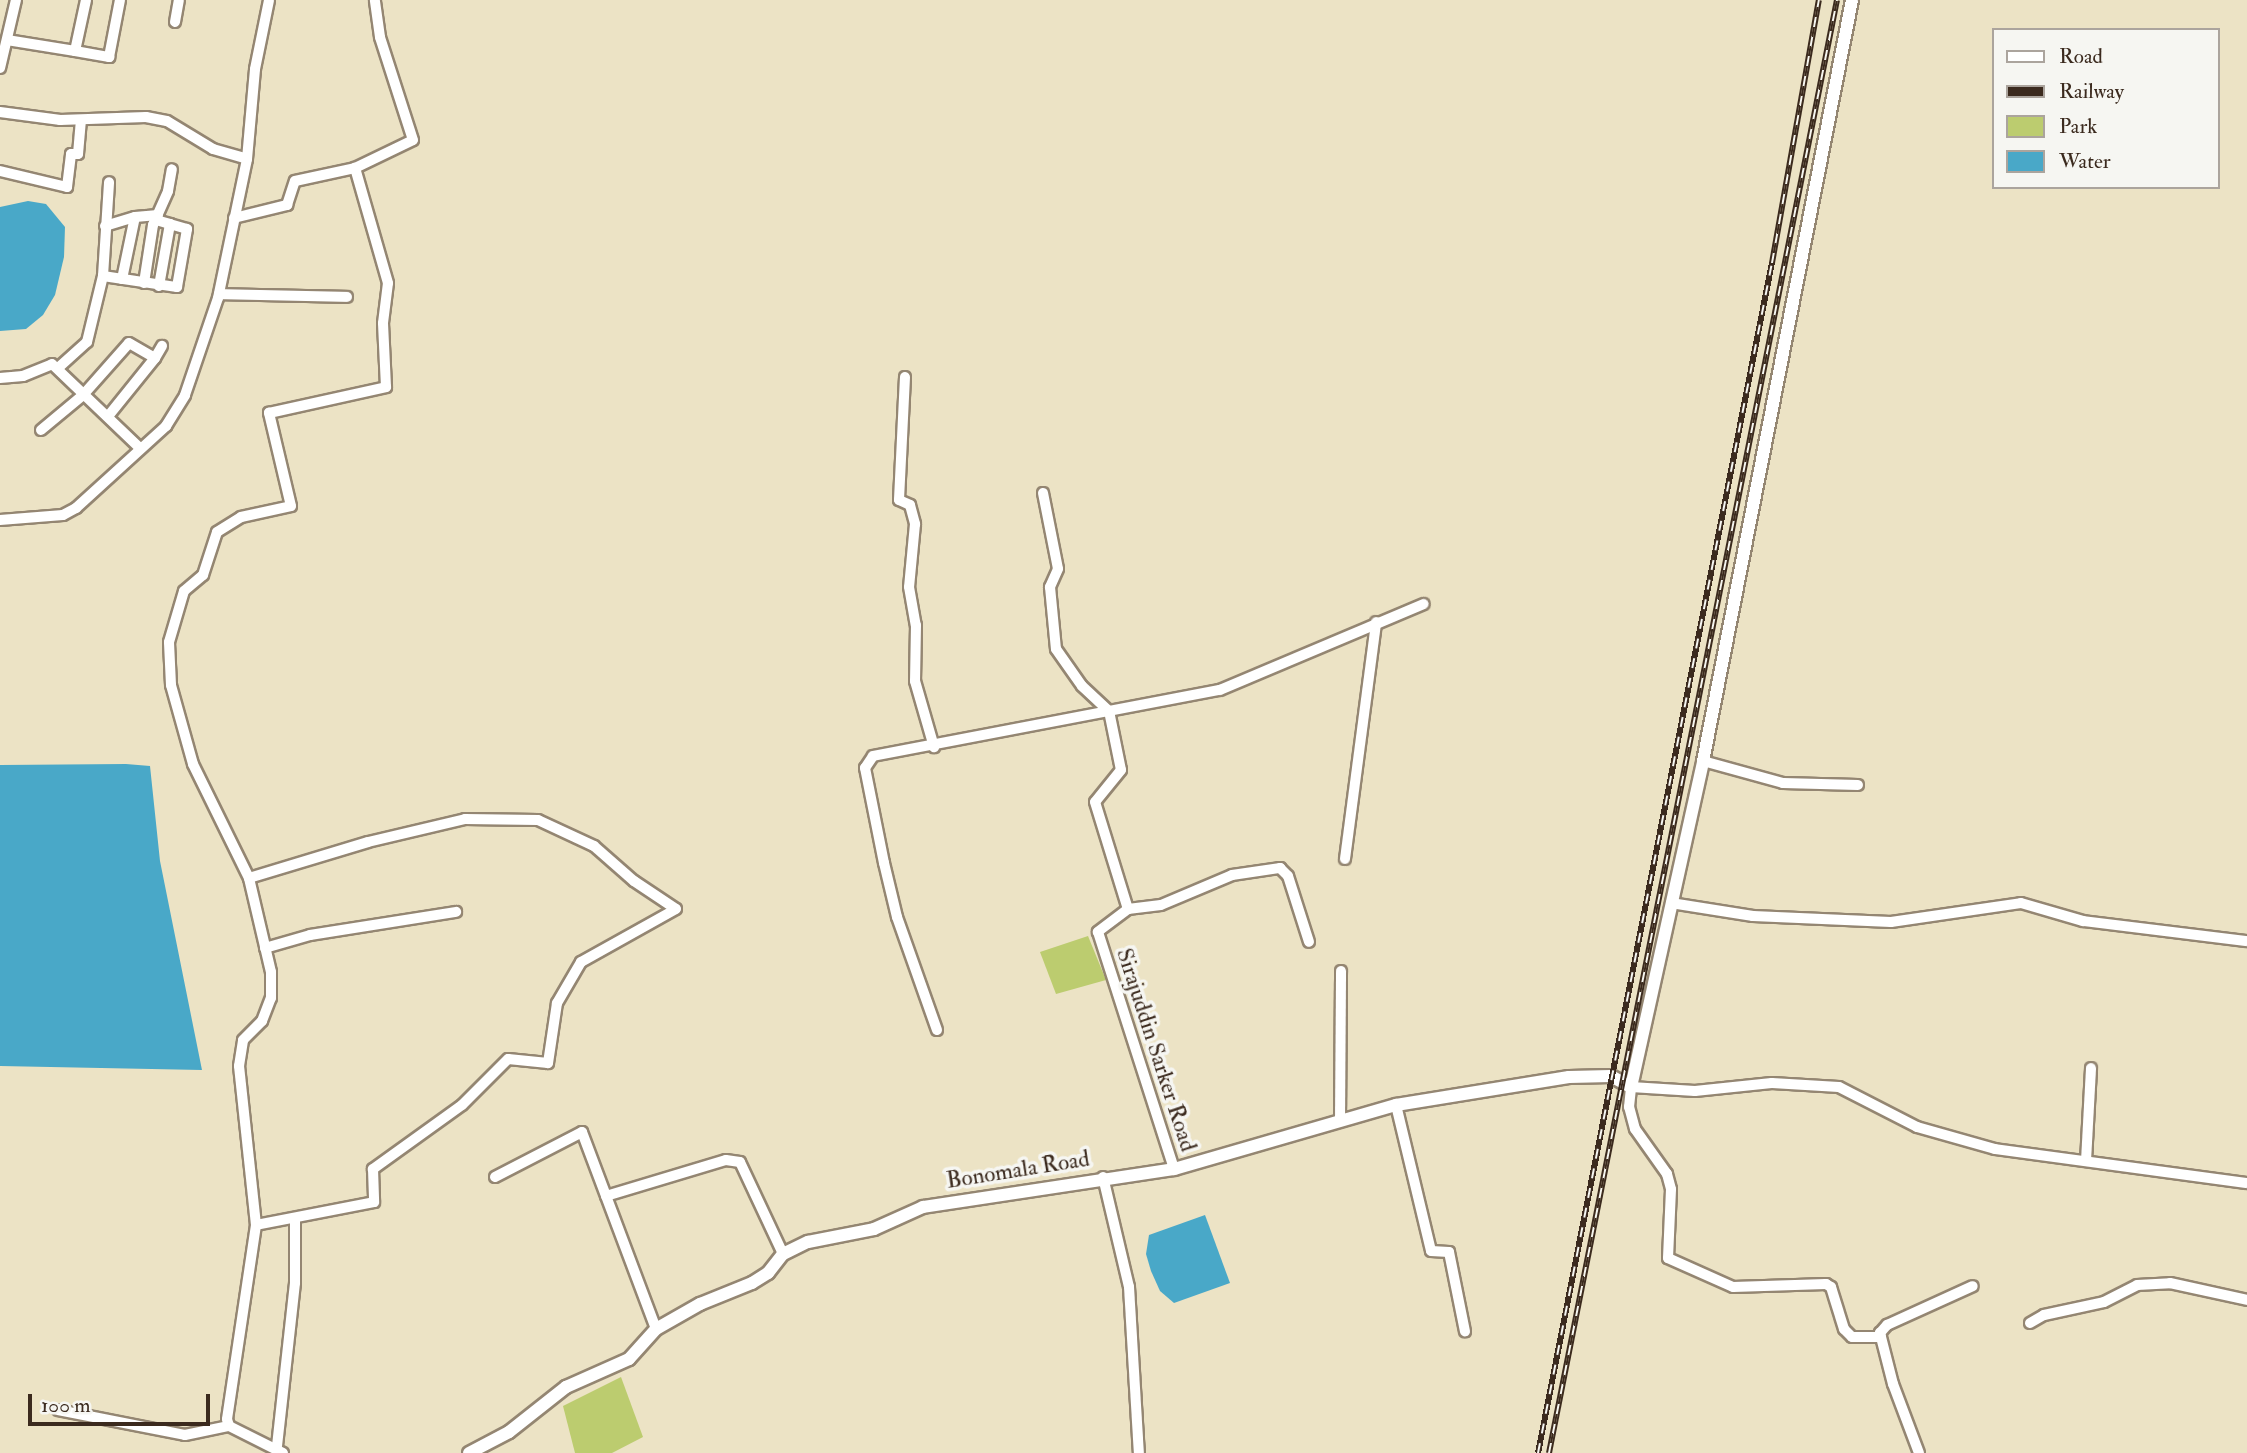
<!DOCTYPE html>
<html>
<head>
<meta charset="utf-8">
<style>
	body { margin:0 }
	#map { position:relative; width:2247px; height:1453px; overflow:hidden; background:#ece3c5; font-family:"IM FELL Double Pica",serif }
	div>[style] { position:absolute }
	.green>* { inset:0; background:#bccc6f }
	.water>* { inset:0; background:#49a8c8 }
	.roads { filter:drop-shadow(2px 0 #948672) drop-shadow(-2px 0 #948672) drop-shadow(0 2px #948672) drop-shadow(0 -2px #948672) }
	.minor>* { height:10px; margin:-5px; padding:0 5px; transform-origin:5px; border-radius:5px; background:#fff }
	.tertiary>* { height:12px; margin:-6px; padding:0 6px; transform-origin:6px; border-radius:6px; background:#fff }
	.rail>* { height:6px; margin-top:-3px; transform-origin:0; background:repeating-linear-gradient(90deg,#f6f6f2 0 10px,#3b2a1e 0 20px); box-sizing:border-box; border-block:2px solid #3b2a1e }
	span { translate:-50% -50%; white-space:nowrap; text-align:center; line-height:1.15; -webkit-text-stroke:7px #f6f6f2; paint-order:stroke }
	.street-label { font-size:23px; color:#3b2a1e }
	.legend { position:absolute; left:1992px; top:28px; width:228px; height:161px; box-sizing:border-box; background:#f6f6f2; border:2px solid #aba49d; margin:0; padding:9px 12px; list-style:none; font-size:21px; color:#3b2a1e }
	.legend li { display:flex; align-items:center; gap:14px; height:35px }
	.legend b { width:35px; border:2px solid #aba49d }
	.scale { position:absolute; left:28px; top:1394px; width:182px; height:32px; box-sizing:border-box; border:4px solid #3b2a1e; border-top:0; padding-left:9px; font-size:21px; line-height:24px; white-space:nowrap; color:#3b2a1e; -webkit-text-stroke:5px #f6f6f2; paint-order:stroke }
</style>
</head>
<body>
<div id="map">
	<div class="green">
		<i style="clip-path:polygon(1088px 936px,1106px 980px,1056px 994px,1040px 952px)"></i>
		<i style="clip-path:polygon(621px 1377px,643px 1437px,612px 1453px,575px 1453px,563px 1406px)"></i>
	</div>
	<div class="water">
		<i style="clip-path:polygon(28px 201px,46px 204px,65px 227px,64px 257px,55px 295px,43px 315px,26px 329px,0 331px,0 207px)"></i>
		<i style="clip-path:polygon(126px 764px,150px 766px,160px 861px,202px 1070px,0 1066px,0 765px)"></i>
		<i style="clip-path:polygon(1205px 1215px,1230px 1283px,1174px 1303px,1160px 1291px,1151px 1271px,1146px 1254px,1149px 1235px)"></i>
	</div>
	<div class="roads">
		<div class="minor">
			<i style="left:175px;top:22px;width:22px;rotate:-80deg"></i>
			<i style="left:7px;top:40px;width:69px;rotate:9.2deg"></i>
			<i style="left:75px;top:51px;width:52px;rotate:-77.8deg"></i>
			<i style="left:75px;top:51px;width:35px;rotate:10deg"></i>
			<i style="left:109px;top:57px;width:58px;rotate:-79.1deg"></i>
			<i style="left:0;top:68px;width:70px;rotate:-76.8deg"></i>
			<i style="left:0;top:112px;width:61px;rotate:7.6deg"></i>
			<i style="left:60px;top:120px;width:86px;rotate:-2deg"></i>
			<i style="left:146px;top:117px;width:21px;rotate:11deg"></i>
			<i style="left:167px;top:121px;width:54px;rotate:31.3deg"></i>
			<i style="left:213px;top:149px;width:35px;rotate:16deg"></i>
			<i style="left:0;top:171px;width:69px;rotate:13.4deg"></i>
			<i style="left:67px;top:187px;width:33px;rotate:-83deg"></i>
			<i style="left:71px;top:154px;width:7px"></i>
			<i style="left:78px;top:154px;width:34px;rotate:-85deg"></i>
			<i style="left:234px;top:218px;width:55px;rotate:-13.8deg"></i>
			<i style="left:287px;top:205px;width:25px;rotate:-72deg"></i>
			<i style="left:295px;top:181px;width:61px;rotate:-12.2deg"></i>
			<i style="left:156px;top:220px;width:15px;rotate:16deg"></i>
			<i style="left:170px;top:224px;width:63px;rotate:100.1deg"></i>
			<i style="left:105px;top:226px;width:31px;rotate:-17deg"></i>
			<i style="left:103px;top:276px;width:75px;rotate:8.5deg"></i>
			<i style="left:177px;top:287px;width:59px;rotate:-80.2deg"></i>
			<i style="left:187px;top:229px;width:18px;rotate:-164deg"></i>
			<i style="left:122px;top:279px;width:63px;rotate:-78.2deg"></i>
			<i style="left:135px;top:217px;width:23px;rotate:-5deg"></i>
			<i style="left:144px;top:283px;width:59px;rotate:-81.2deg"></i>
			<i style="left:153px;top:225px;width:37px;rotate:-66deg"></i>
			<i style="left:168px;top:191px;width:22px;rotate:-80deg"></i>
			<i style="left:219px;top:294px;width:128px;rotate:1.3deg"></i>
			<i style="left:155px;top:358px;width:14px;rotate:-60deg"></i>
			<i style="left:58px;top:368px;width:39px;rotate:-42deg"></i>
			<i style="left:87px;top:342px;width:68px;rotate:-76.4deg"></i>
			<i style="left:103px;top:276px;width:94px;rotate:-86.3deg"></i>
			<i style="left:905px;top:377px;width:123px;rotate:92.8deg"></i>
			<i style="left:899px;top:500px;width:12px;rotate:24deg"></i>
			<i style="left:910px;top:505px;width:20px;rotate:75deg"></i>
			<i style="left:915px;top:524px;width:63px;rotate:95.4deg"></i>
			<i style="left:909px;top:587px;width:39px;rotate:80deg"></i>
			<i style="left:916px;top:625px;width:56px;rotate:91deg"></i>
			<i style="left:915px;top:681px;width:69px;rotate:73.9deg"></i>
			<i style="left:0;top:378px;width:23px;rotate:-5deg"></i>
			<i style="left:23px;top:376px;width:31px;rotate:-22deg"></i>
			<i style="left:52px;top:364px;width:122px;rotate:43.7deg"></i>
			<i style="left:41px;top:430px;width:55px;rotate:-39.8deg"></i>
			<i style="left:83px;top:395px;width:69px;rotate:-48.5deg"></i>
			<i style="left:129px;top:343px;width:30px;rotate:30deg"></i>
			<i style="left:155px;top:358px;width:73px;rotate:128.9deg"></i>
			<i style="left:1043px;top:493px;width:77px;rotate:78.8deg"></i>
			<i style="left:1058px;top:569px;width:20px;rotate:114deg"></i>
			<i style="left:1050px;top:587px;width:62px;rotate:84.5deg"></i>
			<i style="left:1056px;top:649px;width:45px;rotate:54.9deg"></i>
			<i style="left:1082px;top:686px;width:37px;rotate:43deg"></i>
			<i style="left:1109px;top:711px;width:60px;rotate:78.5deg"></i>
			<i style="left:1121px;top:770px;width:41px;rotate:129.1deg"></i>
			<i style="left:1095px;top:802px;width:112px;rotate:72.9deg"></i>
			<i style="left:1128px;top:909px;width:38px;rotate:143deg"></i>
			<i style="left:1098px;top:932px;width:249px;rotate:72.2deg"></i>
			<i style="left:0;top:520px;width:63px;rotate:-4.5deg"></i>
			<i style="left:63px;top:515px;width:15px;rotate:-28deg"></i>
			<i style="left:76px;top:508px;width:122px;rotate:-42.3deg"></i>
			<i style="left:166px;top:426px;width:36px;rotate:-58deg"></i>
			<i style="left:185px;top:395px;width:102px;rotate:-71.2deg"></i>
			<i style="left:218px;top:298px;width:142px;rotate:-78.2deg"></i>
			<i style="left:247px;top:159px;width:90px;rotate:-84.9deg"></i>
			<i style="left:255px;top:69px;width:70px;rotate:-78.5deg"></i>
			<i style="left:1703px;top:761px;width:83px;rotate:15.4deg"></i>
			<i style="left:1783px;top:783px;width:75px;rotate:1.5deg"></i>
			<i style="left:1345px;top:859px;width:239px;rotate:-82.5deg"></i>
			<i style="left:249px;top:878px;width:124px;rotate:-16.8deg"></i>
			<i style="left:368px;top:842px;width:100px;rotate:-13.3deg"></i>
			<i style="left:465px;top:819px;width:73px;rotate:0.8deg"></i>
			<i style="left:538px;top:820px;width:62px;rotate:24.9deg"></i>
			<i style="left:594px;top:846px;width:53px;rotate:41.2deg"></i>
			<i style="left:634px;top:881px;width:50px;rotate:33.7deg"></i>
			<i style="left:676px;top:909px;width:109px;rotate:150.8deg"></i>
			<i style="left:581px;top:962px;width:48px;rotate:120.3deg"></i>
			<i style="left:557px;top:1003px;width:61px;rotate:98.5deg"></i>
			<i style="left:548px;top:1063px;width:40px;rotate:-174.3deg"></i>
			<i style="left:508px;top:1059px;width:65px;rotate:135deg"></i>
			<i style="left:462px;top:1105px;width:110px;rotate:144.3deg"></i>
			<i style="left:373px;top:1169px;width:33px;rotate:88deg"></i>
			<i style="left:374px;top:1202px;width:120px;rotate:169deg"></i>
			<i style="left:1671px;top:903px;width:83px;rotate:9deg"></i>
			<i style="left:1753px;top:916px;width:138px;rotate:2.5deg"></i>
			<i style="left:1891px;top:922px;width:131px;rotate:-8.3deg"></i>
			<i style="left:2021px;top:903px;width:65px;rotate:16.2deg"></i>
			<i style="left:2083px;top:921px;width:165px;rotate:7deg"></i>
			<i style="left:1128px;top:909px;width:33px;rotate:-7deg"></i>
			<i style="left:1161px;top:905px;width:77px;rotate:-22.9deg"></i>
			<i style="left:1232px;top:875px;width:49px;rotate:-8.3deg"></i>
			<i style="left:1280px;top:868px;width:11px;rotate:45deg"></i>
			<i style="left:1288px;top:876px;width:69px;rotate:72.3deg"></i>
			<i style="left:265px;top:948px;width:47px;rotate:-16.1deg"></i>
			<i style="left:310px;top:935px;width:148px;rotate:-9deg"></i>
			<i style="left:937px;top:1030px;width:120px;rotate:-109.5deg"></i>
			<i style="left:897px;top:917px;width:56px;rotate:-103.5deg"></i>
			<i style="left:884px;top:863px;width:97px;rotate:-101.3deg"></i>
			<i style="left:865px;top:768px;width:14px;rotate:-56deg"></i>
			<i style="left:873px;top:756px;width:353px;rotate:-10.8deg"></i>
			<i style="left:1220px;top:690px;width:221px;rotate:-22.9deg"></i>
			<i style="left:1396px;top:1105px;width:150px;rotate:76.5deg"></i>
			<i style="left:1431px;top:1251px;width:18px;rotate:3deg"></i>
			<i style="left:1449px;top:1252px;width:81px;rotate:78.6deg"></i>
			<i style="left:1340px;top:1120px;width:149px;rotate:-89.6deg"></i>
			<i style="left:2086px;top:1161px;width:93px;rotate:-86.9deg"></i>
			<i style="left:495px;top:1177px;width:98px;rotate:-27.3deg"></i>
			<i style="left:582px;top:1132px;width:210px;rotate:69.4deg"></i>
			<i style="left:1103px;top:1177px;width:113px;rotate:76.7deg"></i>
			<i style="left:1129px;top:1287px;width:166px;rotate:86.6deg"></i>
			<i style="left:606px;top:1196px;width:125px;rotate:-16.7deg"></i>
			<i style="left:726px;top:1160px;width:14px;rotate:8deg"></i>
			<i style="left:740px;top:1162px;width:102px;rotate:64.9deg"></i>
			<i style="left:2030px;top:1323px;width:16px;rotate:-30deg"></i>
			<i style="left:2044px;top:1315px;width:61px;rotate:-12.2deg"></i>
			<i style="left:2104px;top:1302px;width:37px;rotate:-27deg"></i>
			<i style="left:2137px;top:1285px;width:33px;rotate:-3deg"></i>
			<i style="left:2170px;top:1283px;width:79px;rotate:12.4deg"></i>
			<i style="left:1881px;top:1337px;width:29px;rotate:180deg"></i>
			<i style="left:1852px;top:1337px;width:11px;rotate:-135deg"></i>
			<i style="left:1844px;top:1329px;width:44px;rotate:-107.2deg"></i>
			<i style="left:1831px;top:1287px;width:6px;rotate:-149deg"></i>
			<i style="left:1826px;top:1284px;width:93px;rotate:178.2deg"></i>
			<i style="left:1733px;top:1287px;width:71px;rotate:-156deg"></i>
			<i style="left:1668px;top:1258px;width:69px;rotate:-87.5deg"></i>
			<i style="left:1671px;top:1189px;width:16px;rotate:-105deg"></i>
			<i style="left:1667px;top:1174px;width:55px;rotate:-125.4deg"></i>
			<i style="left:1635px;top:1129px;width:23px;rotate:-105deg"></i>
			<i style="left:1629px;top:1107px;width:20px;rotate:-84deg"></i>
			<i style="left:1631px;top:1087px;width:64px;rotate:3.6deg"></i>
			<i style="left:1695px;top:1091px;width:77px;rotate:-5.9deg"></i>
			<i style="left:1772px;top:1083px;width:67px;rotate:3.4deg"></i>
			<i style="left:1839px;top:1087px;width:88px;rotate:27.1deg"></i>
			<i style="left:1917px;top:1127px;width:81px;rotate:15.8deg"></i>
			<i style="left:1995px;top:1149px;width:254px;rotate:7.7deg"></i>
			<i style="left:58px;top:1410px;width:129px;rotate:11.1deg"></i>
			<i style="left:185px;top:1435px;width:45px;rotate:-11.6deg"></i>
			<i style="left:277px;top:1446px;width:164px;rotate:-83.7deg"></i>
			<i style="left:295px;top:1283px;width:65px;rotate:-90deg"></i>
			<i style="left:283px;top:1453px;width:60px;rotate:-153.4deg"></i>
			<i style="left:229px;top:1426px;width:7px;rotate:-106deg"></i>
			<i style="left:227px;top:1419px;width:196px;rotate:-81.5deg"></i>
			<i style="left:256px;top:1225px;width:160px;rotate:-96.1deg"></i>
			<i style="left:239px;top:1066px;width:26px;rotate:-81deg"></i>
			<i style="left:243px;top:1040px;width:27px;rotate:-45deg"></i>
			<i style="left:262px;top:1021px;width:25px;rotate:-69deg"></i>
			<i style="left:271px;top:998px;width:26px;rotate:-90deg"></i>
			<i style="left:271px;top:972px;width:97px;rotate:-103.2deg"></i>
			<i style="left:249px;top:878px;width:127px;rotate:-116.2deg"></i>
			<i style="left:193px;top:764px;width:82px;rotate:-105.6deg"></i>
			<i style="left:171px;top:685px;width:43px;rotate:-92.7deg"></i>
			<i style="left:169px;top:642px;width:53px;rotate:-73.6deg"></i>
			<i style="left:184px;top:591px;width:25px;rotate:-40deg"></i>
			<i style="left:203px;top:575px;width:45px;rotate:-72deg"></i>
			<i style="left:217px;top:532px;width:28px;rotate:-32deg"></i>
			<i style="left:241px;top:517px;width:51px;rotate:-12.4deg"></i>
			<i style="left:291px;top:506px;width:96px;rotate:-103.3deg"></i>
			<i style="left:269px;top:413px;width:120px;rotate:-12.5deg"></i>
			<i style="left:386px;top:387px;width:64px;rotate:-92.7deg"></i>
			<i style="left:383px;top:323px;width:40px;rotate:-82.9deg"></i>
			<i style="left:388px;top:283px;width:120px;rotate:-106deg"></i>
			<i style="left:355px;top:168px;width:64px;rotate:-25.8deg"></i>
			<i style="left:413px;top:140px;width:108px;rotate:-107.8deg"></i>
			<i style="left:380px;top:37px;width:37px;rotate:-98deg"></i>
			<i style="left:1919px;top:1453px;width:74px;rotate:-110.6deg"></i>
			<i style="left:1893px;top:1384px;width:53px;rotate:-104.3deg"></i>
			<i style="left:1880px;top:1333px;width:11px;rotate:-49deg"></i>
			<i style="left:1887px;top:1325px;width:94px;rotate:-24.4deg"></i>
		</div>
		<div class="tertiary">
			<i style="left:469px;top:1453px;width:45px;rotate:-27.7deg"></i>
			<i style="left:509px;top:1432px;width:73px;rotate:-38.3deg"></i>
			<i style="left:566px;top:1387px;width:69px;rotate:-24deg"></i>
			<i style="left:629px;top:1359px;width:40px;rotate:-48deg"></i>
			<i style="left:656px;top:1329px;width:51px;rotate:-29.6deg"></i>
			<i style="left:700px;top:1304px;width:56px;rotate:-22deg"></i>
			<i style="left:752px;top:1283px;width:19px;rotate:-32deg"></i>
			<i style="left:768px;top:1273px;width:24px;rotate:-52deg"></i>
			<i style="left:783px;top:1254px;width:28px;rotate:-26deg"></i>
			<i style="left:808px;top:1242px;width:67px;rotate:-11.1deg"></i>
			<i style="left:874px;top:1229px;width:54px;rotate:-24.2deg"></i>
			<i style="left:923px;top:1207px;width:254px;rotate:-8.6deg"></i>
			<i style="left:1174px;top:1169px;width:231px;rotate:-16.1deg"></i>
			<i style="left:1396px;top:1105px;width:175px;rotate:-9.2deg"></i>
			<i style="left:1569px;top:1077px;width:42px;rotate:-1.4deg"></i>
			<i style="left:1611px;top:1076px;width:23px;rotate:29deg"></i>
			<i style="left:1631px;top:1087px;width:334px;rotate:-77.5deg"></i>
			<i style="left:1703px;top:761px;width:775px;rotate:-78.92deg"></i>
		</div>
	</div>
	<div class="rail">
		<i style="left:1538px;top:1453px;width:1213px;rotate:-78.88deg"></i>
		<i style="left:1772px;top:263px;width:267px;rotate:-79.9deg"></i>
		<i style="left:1549px;top:1453px;width:1481px;rotate:-78.79deg"></i>
	</div>
	<div class="street-label">
		<span style="left:1156px;top:1050px;rotate:72deg">Sirajuddin Sarker Road</span>
		<span style="left:1018px;top:1170px;rotate:-9deg">Bonomala Road</span>
	</div>
	<ul class="legend">
	<li><b style="height:9px;background:#fff"></b>Road</li>
	<li><b style="height:9px;background:#3b2a1e"></b>Railway</li>
	<li><b style="height:19px;background:#bccc6f"></b>Park</li>
	<li><b style="height:19px;background:#49a8c8"></b>Water</li>
	</ul>
	<div class="scale">100 m</div>
</div>
</body>
</html>
